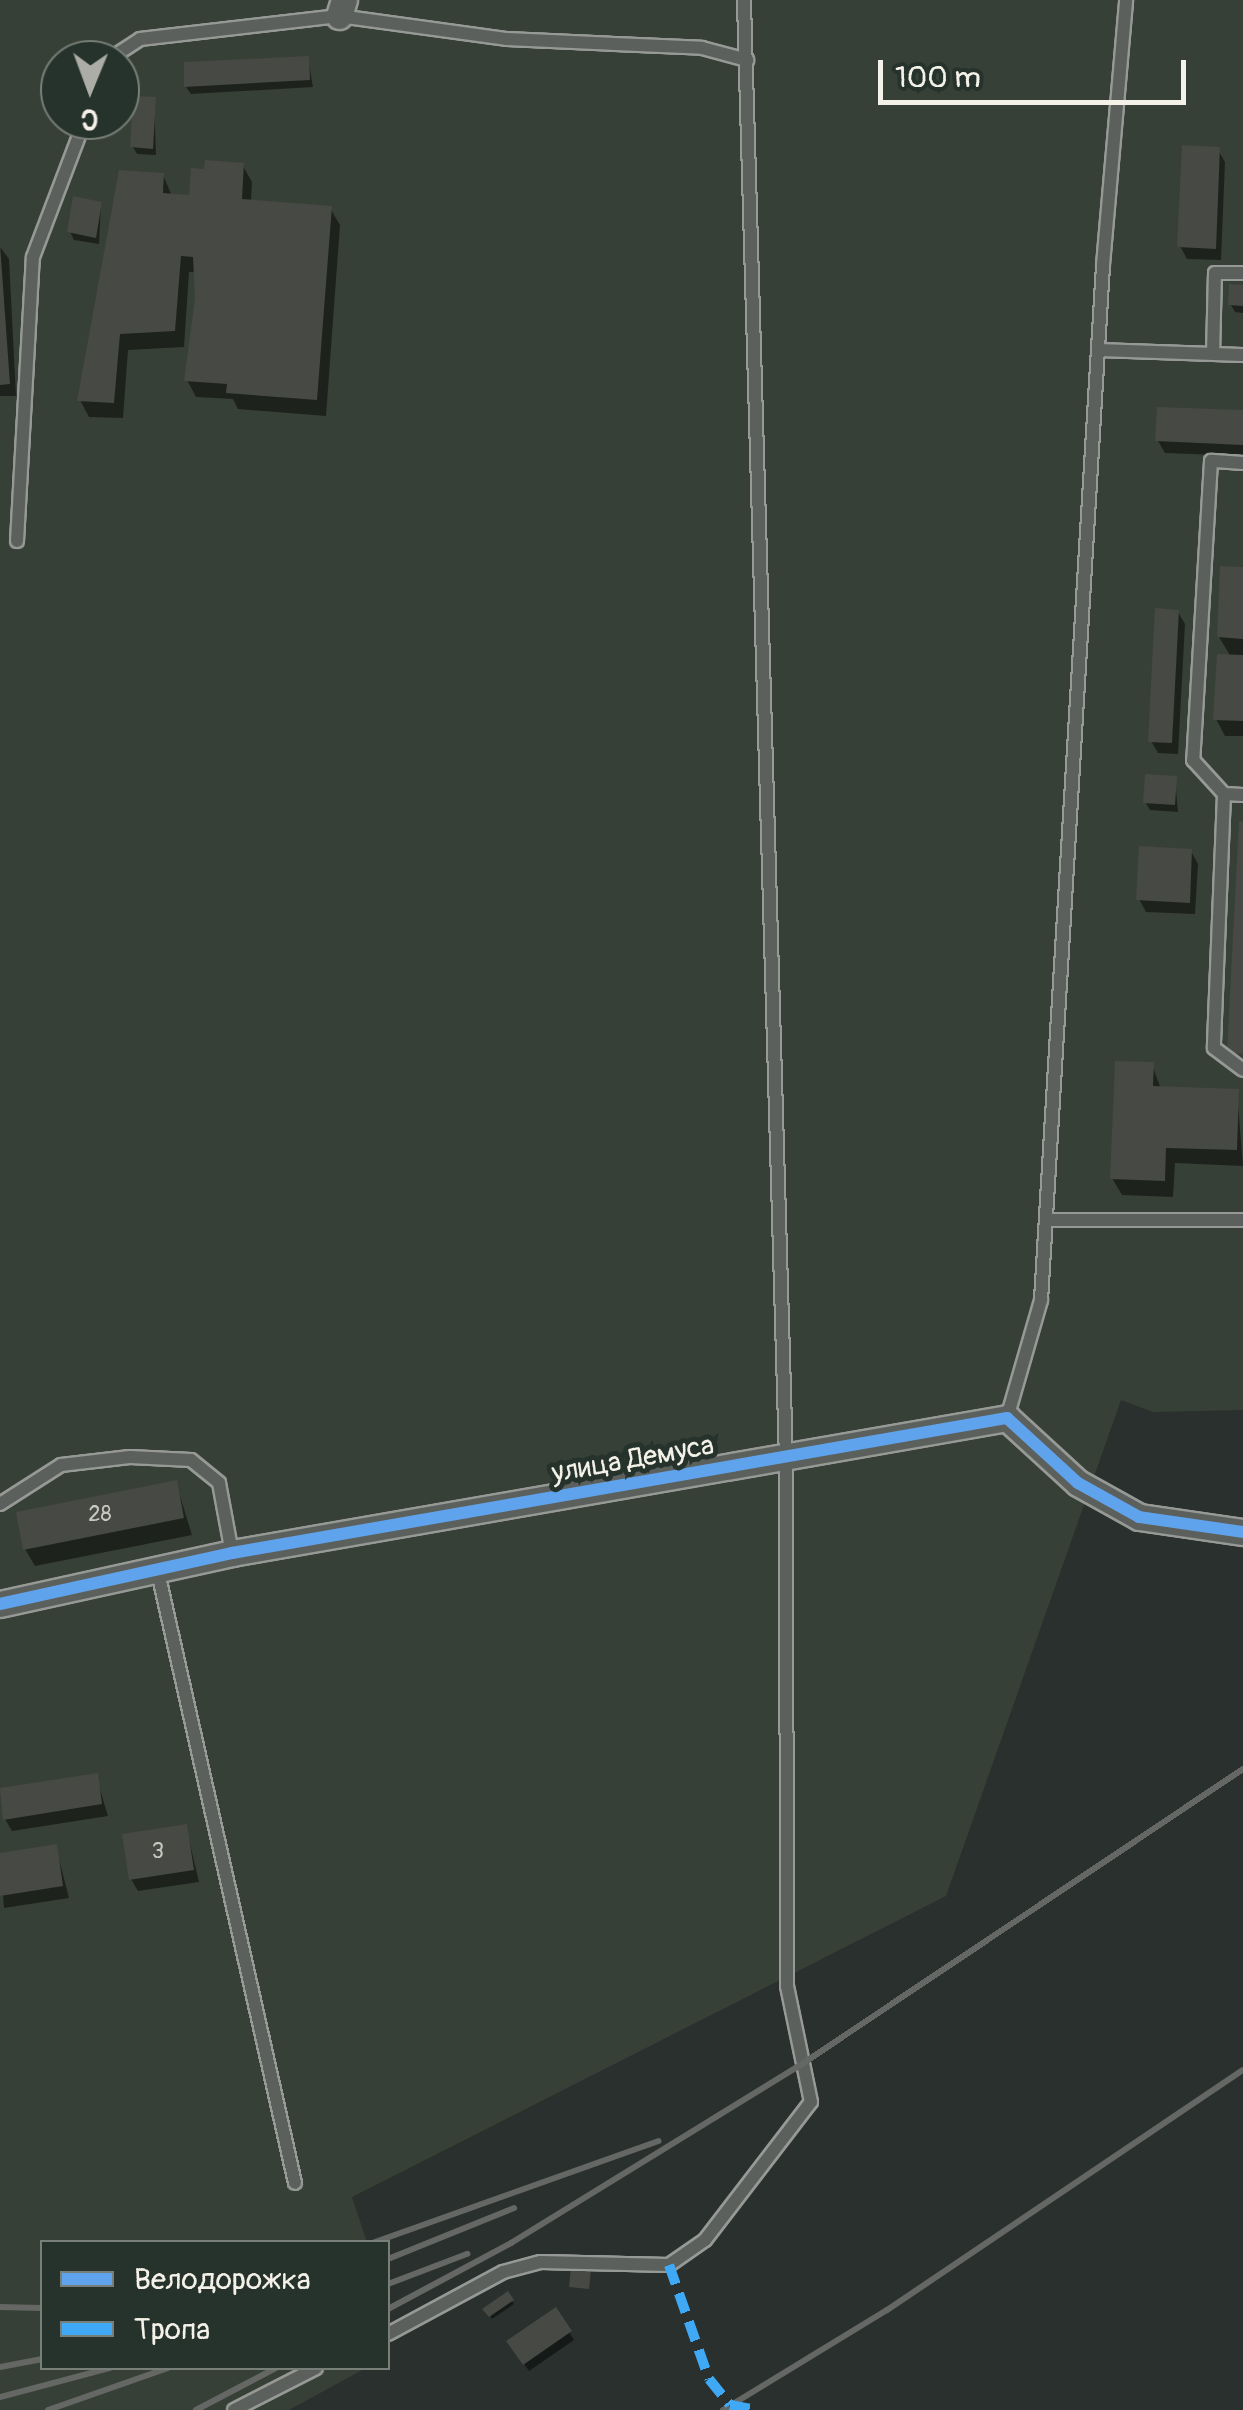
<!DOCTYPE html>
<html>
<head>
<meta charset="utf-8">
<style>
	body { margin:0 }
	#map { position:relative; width:1243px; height:2410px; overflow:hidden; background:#29302d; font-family:Pangolin,sans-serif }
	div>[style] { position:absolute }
	.built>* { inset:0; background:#374036 }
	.shadow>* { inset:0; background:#0007 }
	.building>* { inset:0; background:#464944 }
	.roads { filter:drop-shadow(2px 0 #969996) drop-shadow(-2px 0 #969996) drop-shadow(0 2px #969996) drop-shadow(0 -2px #969996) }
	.service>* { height:12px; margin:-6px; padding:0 6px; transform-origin:6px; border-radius:6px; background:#5c605c }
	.minor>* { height:25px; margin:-12.5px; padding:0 12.5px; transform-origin:12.5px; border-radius:12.5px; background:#5c605c }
	.rail>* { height:6px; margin:-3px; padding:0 3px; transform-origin:3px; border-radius:3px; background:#646764 }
	.quiet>* { height:10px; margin-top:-5px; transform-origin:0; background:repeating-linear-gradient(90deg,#3fa9f5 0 20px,transparent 0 30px) }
	.cycleway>* { height:12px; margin:-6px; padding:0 6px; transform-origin:6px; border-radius:6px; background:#60a3ed }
	span { translate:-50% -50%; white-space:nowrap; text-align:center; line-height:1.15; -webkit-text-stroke:10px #26332d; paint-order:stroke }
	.number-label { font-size:22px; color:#c8c7bf }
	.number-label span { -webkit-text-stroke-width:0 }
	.street-label { font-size:28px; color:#f4f1e8 }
	.legend { position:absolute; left:40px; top:2240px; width:350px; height:130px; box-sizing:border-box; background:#26332d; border:2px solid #787f78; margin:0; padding:12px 18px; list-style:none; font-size:30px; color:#f4f1e8 }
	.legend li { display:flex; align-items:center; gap:20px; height:50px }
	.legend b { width:50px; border:2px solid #787f78 }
	.north { position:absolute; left:40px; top:40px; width:100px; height:100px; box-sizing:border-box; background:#26332d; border:2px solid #787f78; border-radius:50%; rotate:181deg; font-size:28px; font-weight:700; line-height:40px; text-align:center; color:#f4f1e8 }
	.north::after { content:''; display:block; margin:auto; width:35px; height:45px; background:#adada7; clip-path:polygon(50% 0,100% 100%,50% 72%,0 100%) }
	.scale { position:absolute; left:878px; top:60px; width:308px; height:45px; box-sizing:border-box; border:5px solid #f4f1e8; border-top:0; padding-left:12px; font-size:30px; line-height:35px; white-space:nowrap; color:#f4f1e8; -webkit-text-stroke:8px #26332d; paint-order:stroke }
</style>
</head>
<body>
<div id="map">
	<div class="built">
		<i style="clip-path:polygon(evenodd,0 0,1243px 0,1243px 1410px,1153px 1412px,1121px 1400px,946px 1896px,352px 2197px,367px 2242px,42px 2242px,42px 2368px,366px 2368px,289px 2410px,0 2410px,0 0,60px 60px,120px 60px,120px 120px,60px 120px,60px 60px)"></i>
	</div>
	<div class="shadow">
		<i style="clip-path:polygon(308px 59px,313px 87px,191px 94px,186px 87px)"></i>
		<i style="clip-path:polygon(154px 100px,156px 155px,137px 154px,133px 147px)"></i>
		<i style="clip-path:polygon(1218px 150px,1225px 162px,1221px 260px,1187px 259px,1180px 246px)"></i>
		<i style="clip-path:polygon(243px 166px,252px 182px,251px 202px,330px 208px,340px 225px,326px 416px,238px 409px,233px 399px,196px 397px,187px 380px,198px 298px,197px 272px,189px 272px,184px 347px,128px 350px,123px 418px,89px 417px,80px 400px,163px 175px,172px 196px,191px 198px)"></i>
		<i style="clip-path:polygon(101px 204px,99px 244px,74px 240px,70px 232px)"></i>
		<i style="clip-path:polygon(0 247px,9px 259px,16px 396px,0 396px)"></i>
		<i style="clip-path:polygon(1243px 287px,1243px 313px,1235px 312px,1231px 305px)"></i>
		<i style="clip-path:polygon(1243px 413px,1243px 456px,1165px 453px,1158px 441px)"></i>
		<i style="clip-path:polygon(1243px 570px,1243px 736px,1225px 736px,1216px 719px,1231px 657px,1219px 637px)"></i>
		<i style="clip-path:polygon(1178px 612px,1185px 624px,1178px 754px,1158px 753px,1151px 741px)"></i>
		<i style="clip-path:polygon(1175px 778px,1178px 812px,1150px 810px,1146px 803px)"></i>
		<i style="clip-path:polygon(1191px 851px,1198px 864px,1195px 914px,1146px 912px,1139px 899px)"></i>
		<i style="clip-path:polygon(1152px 1065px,1161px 1089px,1237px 1092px,1243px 1166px,1175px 1163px,1173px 1197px,1122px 1195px,1112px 1178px)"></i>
		<i style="clip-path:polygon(176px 1483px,192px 1535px,35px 1566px,25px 1549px)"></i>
		<i style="clip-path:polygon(96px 1776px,108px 1816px,12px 1831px,5px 1819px)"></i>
		<i style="clip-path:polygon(186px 1827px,199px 1882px,138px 1891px,131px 1879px)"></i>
		<i style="clip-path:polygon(56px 1847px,69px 1898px,4px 1908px,0 1855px)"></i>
		<i style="clip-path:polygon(507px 2294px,514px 2304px,492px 2319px,486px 2309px)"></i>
		<i style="clip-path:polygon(555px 2311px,574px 2340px,529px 2371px,514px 2349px)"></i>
	</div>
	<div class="building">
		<i style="clip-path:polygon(309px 56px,310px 80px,184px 87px,184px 62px)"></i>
		<i style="clip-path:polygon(133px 96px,156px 97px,153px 149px,130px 147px)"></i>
		<i style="clip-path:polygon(1182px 145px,1220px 147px,1216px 249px,1177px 247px)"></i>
		<i style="clip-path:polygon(205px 160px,244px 163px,242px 199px,332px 206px,317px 400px,226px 393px,227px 384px,184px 381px,195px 298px,193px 257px,181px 256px,175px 331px,120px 334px,114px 403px,77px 401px,119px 170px,164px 173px,163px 193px,189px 195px,191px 168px,204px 169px)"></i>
		<i style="clip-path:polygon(73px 196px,102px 202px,96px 238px,67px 232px)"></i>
		<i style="clip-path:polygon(0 244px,10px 384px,0 385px)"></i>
		<i style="clip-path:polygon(1229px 284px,1243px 285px,1243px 306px,1228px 305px)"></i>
		<i style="clip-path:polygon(1157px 407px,1243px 410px,1243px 445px,1155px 441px)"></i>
		<i style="clip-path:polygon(1220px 566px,1243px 567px,1243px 639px,1217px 637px)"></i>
		<i style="clip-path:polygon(1155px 608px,1179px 610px,1172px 743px,1148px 742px)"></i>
		<i style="clip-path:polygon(1217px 654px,1243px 655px,1243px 721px,1213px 720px)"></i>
		<i style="clip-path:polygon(1145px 774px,1177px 776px,1175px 805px,1143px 803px)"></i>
		<i style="clip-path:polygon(1239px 821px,1243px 822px,1243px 1054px,1227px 1053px)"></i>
		<i style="clip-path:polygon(1139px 846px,1192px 849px,1190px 903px,1136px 900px)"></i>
		<i style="clip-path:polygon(1115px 1061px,1154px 1062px,1153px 1086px,1239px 1089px,1237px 1150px,1166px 1148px,1165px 1181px,1110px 1179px)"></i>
		<i style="clip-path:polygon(177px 1480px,184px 1518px,23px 1550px,16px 1512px)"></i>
		<i style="clip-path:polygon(98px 1773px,102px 1804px,3px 1820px,0 1788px)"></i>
		<i style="clip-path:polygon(187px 1824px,194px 1870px,129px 1880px,122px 1834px)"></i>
		<i style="clip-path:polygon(57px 1844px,63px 1886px,0 1896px,0 1853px)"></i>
		<i style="clip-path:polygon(571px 2267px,591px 2269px,589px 2289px,569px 2287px)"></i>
		<i style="clip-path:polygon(508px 2291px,514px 2300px,489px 2317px,482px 2309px)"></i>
		<i style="clip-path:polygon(556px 2307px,572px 2331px,523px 2365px,506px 2341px)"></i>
	</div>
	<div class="roads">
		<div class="service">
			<i style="left:108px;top:60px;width:38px;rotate:-33deg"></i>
			<i style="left:140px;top:39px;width:200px;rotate:-6.6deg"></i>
			<i style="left:339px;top:16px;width:170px;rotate:7.8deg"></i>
			<i style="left:507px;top:39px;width:195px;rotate:2.6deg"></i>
			<i style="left:702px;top:48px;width:47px;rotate:14.9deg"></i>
			<i style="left:1098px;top:350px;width:145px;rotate:2deg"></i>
			<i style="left:1213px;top:354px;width:81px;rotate:-88.6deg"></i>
			<i style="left:1215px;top:273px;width:28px"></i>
			<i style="left:1243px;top:463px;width:32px;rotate:-176deg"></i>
			<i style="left:1211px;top:461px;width:300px;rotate:93.4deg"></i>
			<i style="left:1193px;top:760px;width:46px;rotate:47.6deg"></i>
			<i style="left:1224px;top:794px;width:254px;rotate:92.3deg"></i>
			<i style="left:1214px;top:1048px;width:36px;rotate:37deg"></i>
			<i style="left:17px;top:541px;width:284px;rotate:-86.8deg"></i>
			<i style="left:33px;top:257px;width:147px;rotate:-69.2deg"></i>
			<i style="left:1224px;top:794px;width:19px;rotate:3deg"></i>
			<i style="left:1046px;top:1220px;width:197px"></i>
			<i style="left:1007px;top:1418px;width:123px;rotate:-73.9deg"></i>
			<i style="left:1041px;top:1300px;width:1037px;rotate:-86.57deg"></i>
			<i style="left:1103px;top:265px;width:266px;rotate:-85deg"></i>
			<i style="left:0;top:1504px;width:72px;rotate:-32.6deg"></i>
			<i style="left:61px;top:1465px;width:69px;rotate:-6.6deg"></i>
			<i style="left:130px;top:1457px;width:61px;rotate:2.8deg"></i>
			<i style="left:191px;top:1460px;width:36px;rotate:39deg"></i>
			<i style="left:219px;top:1483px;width:71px;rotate:79.5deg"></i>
			<i style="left:157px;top:1568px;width:630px;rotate:77.35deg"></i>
			<i style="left:388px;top:2334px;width:131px;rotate:-28.3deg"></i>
			<i style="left:503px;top:2272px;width:39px;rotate:-15deg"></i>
			<i style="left:541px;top:2262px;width:128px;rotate:1.3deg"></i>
			<i style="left:669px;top:2265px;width:44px;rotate:-34.8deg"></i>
			<i style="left:705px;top:2240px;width:174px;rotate:-52.5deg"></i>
			<i style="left:811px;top:2102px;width:118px;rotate:-101.7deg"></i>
			<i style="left:787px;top:1986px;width:526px;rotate:-90.11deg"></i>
			<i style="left:786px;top:1460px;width:1461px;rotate:-91.65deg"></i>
			<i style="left:234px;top:2410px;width:92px;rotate:-27.1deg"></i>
		</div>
		<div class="minor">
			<i style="left:339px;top:16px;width:17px;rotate:-73deg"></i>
			<i style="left:0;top:1604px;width:238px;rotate:-12.4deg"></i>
			<i style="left:232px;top:1553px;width:787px;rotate:-9.88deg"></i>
			<i style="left:1007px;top:1418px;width:96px;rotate:42.5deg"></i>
			<i style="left:1078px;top:1483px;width:70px;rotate:29.1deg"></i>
			<i style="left:1139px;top:1517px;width:105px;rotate:8.2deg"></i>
		</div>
	</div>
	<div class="rail">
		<i style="left:375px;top:2242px;width:301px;rotate:-19.6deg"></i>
		<i style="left:388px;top:2259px;width:136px;rotate:-22deg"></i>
		<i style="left:388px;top:2284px;width:85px;rotate:-20.8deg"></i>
		<i style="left:0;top:2307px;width:42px;rotate:1.4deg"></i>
		<i style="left:388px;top:2309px;width:140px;rotate:-28.2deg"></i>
		<i style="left:511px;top:2243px;width:338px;rotate:-31.6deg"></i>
		<i style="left:799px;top:2066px;width:534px;rotate:-33.78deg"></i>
		<i style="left:0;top:2367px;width:43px;rotate:-10.8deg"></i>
		<i style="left:0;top:2397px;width:114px;rotate:-14.8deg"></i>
		<i style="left:48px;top:2410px;width:127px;rotate:-19.3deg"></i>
		<i style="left:196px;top:2410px;width:90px;rotate:-27.7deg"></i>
		<i style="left:723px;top:2410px;width:192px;rotate:-31.4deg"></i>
		<i style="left:887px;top:2310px;width:429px;rotate:-34deg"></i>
	</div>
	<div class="quiet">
		<i style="left:669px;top:2265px;width:121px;rotate:70.7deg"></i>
		<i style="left:709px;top:2379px;width:33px;rotate:51deg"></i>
		<i style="left:730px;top:2405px;width:25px;rotate:11deg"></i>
	</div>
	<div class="cycleway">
		<i style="left:0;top:1604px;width:238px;rotate:-12.4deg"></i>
		<i style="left:232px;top:1553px;width:787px;rotate:-9.88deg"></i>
		<i style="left:1007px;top:1418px;width:96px;rotate:42.5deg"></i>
		<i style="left:1078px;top:1483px;width:70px;rotate:29.1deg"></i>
		<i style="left:1139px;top:1517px;width:105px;rotate:8.2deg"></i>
	</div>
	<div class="number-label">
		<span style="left:100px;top:1515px">28</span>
		<span style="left:158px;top:1852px">3</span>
	</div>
	<div class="street-label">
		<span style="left:633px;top:1460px;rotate:-10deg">улица Демуса</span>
	</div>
	<ul class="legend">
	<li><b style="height:12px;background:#60a3ed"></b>Велодорожка</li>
	<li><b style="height:12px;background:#3fa9f5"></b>Тропа</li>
	</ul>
	<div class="north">С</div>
	<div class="scale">100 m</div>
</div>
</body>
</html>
